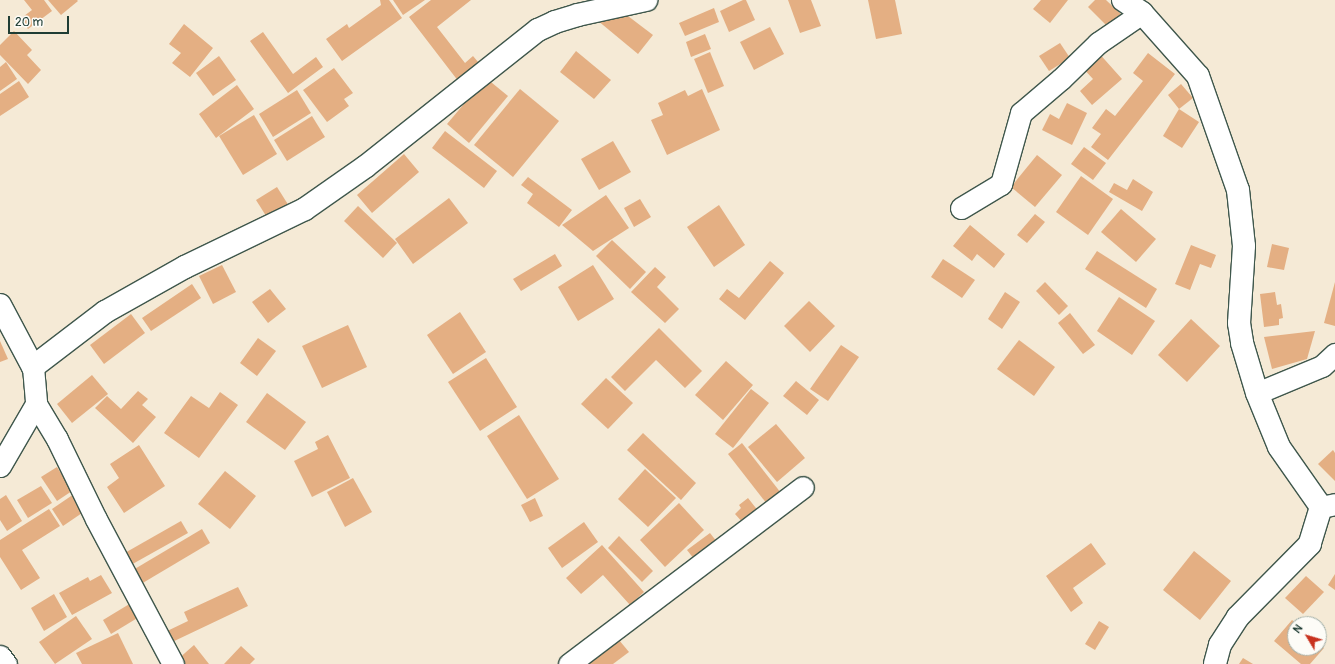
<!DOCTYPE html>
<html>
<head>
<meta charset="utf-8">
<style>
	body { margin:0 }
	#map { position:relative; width:1335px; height:664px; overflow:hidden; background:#f5ead6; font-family:Pangolin,sans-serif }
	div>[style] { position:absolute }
	.building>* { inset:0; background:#e4af83 }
	.roads { filter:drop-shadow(1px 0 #3f574c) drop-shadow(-1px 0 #3f574c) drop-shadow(0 1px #3f574c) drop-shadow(0 -1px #3f574c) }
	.street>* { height:21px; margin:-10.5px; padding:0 10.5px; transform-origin:10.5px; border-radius:10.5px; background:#fff }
	.secondary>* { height:22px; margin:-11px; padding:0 11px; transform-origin:11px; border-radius:11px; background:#fff }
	span { translate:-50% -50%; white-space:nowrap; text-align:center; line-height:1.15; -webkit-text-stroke:3px #fdfcf7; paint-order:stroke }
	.north { position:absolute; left:1287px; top:616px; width:40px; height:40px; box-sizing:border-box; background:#fdfcf7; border:1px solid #a4b0a9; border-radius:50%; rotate:308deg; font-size:11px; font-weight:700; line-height:16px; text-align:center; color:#1f3d34 }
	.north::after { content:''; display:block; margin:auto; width:14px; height:18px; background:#c8321e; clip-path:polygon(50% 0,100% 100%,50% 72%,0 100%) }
	.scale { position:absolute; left:8px; top:16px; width:61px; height:18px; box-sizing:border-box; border:2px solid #1f3d34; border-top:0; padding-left:5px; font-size:12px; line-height:14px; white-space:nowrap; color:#1f3d34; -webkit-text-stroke:3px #fdfcf7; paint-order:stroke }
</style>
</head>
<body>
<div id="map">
	<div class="building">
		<i style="clip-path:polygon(24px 0,44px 0,52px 11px,28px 29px,20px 19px,32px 10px)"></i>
		<i style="clip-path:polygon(48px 0,77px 0,78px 1px,61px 15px)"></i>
		<i style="clip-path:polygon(380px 0,389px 0,402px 18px,342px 61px,326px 39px,347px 24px,349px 28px,381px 5px)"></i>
		<i style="clip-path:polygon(393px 0,425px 0,403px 15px)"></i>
		<i style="clip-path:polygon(431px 0,471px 0,437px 27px,465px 63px,473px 56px,484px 69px,462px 86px,409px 17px)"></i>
		<i style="clip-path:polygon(743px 0,746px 0,755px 20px,729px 32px,720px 11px)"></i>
		<i style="clip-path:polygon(788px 0,811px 0,821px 26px,800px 33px)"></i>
		<i style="clip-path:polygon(868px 0,895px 0,902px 34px,876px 39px)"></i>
		<i style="clip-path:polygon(1041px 0,1068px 0,1050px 23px,1033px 9px)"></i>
		<i style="clip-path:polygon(1095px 0,1106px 0,1124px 17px,1111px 30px,1088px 7px)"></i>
		<i style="clip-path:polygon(714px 8px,719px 22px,685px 36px,679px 23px)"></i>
		<i style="clip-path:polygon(624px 13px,653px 35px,638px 54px,597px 20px)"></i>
		<i style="clip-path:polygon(184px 24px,213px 48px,190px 77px,172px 63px,181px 53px,169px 44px)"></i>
		<i style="clip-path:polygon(770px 27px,784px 54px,754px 70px,740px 42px)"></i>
		<i style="clip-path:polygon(14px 31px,32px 50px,27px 55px,41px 70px,28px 84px,0 55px,0 45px)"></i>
		<i style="clip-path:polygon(263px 32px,293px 74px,316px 57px,323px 67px,288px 93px,250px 41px)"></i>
		<i style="clip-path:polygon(705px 34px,711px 49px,691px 57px,686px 42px)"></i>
		<i style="clip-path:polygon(1060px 43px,1070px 58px,1049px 71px,1039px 56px)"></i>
		<i style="clip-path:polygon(576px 51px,611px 80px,594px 99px,560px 72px)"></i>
		<i style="clip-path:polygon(1097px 51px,1122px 79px,1092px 105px,1080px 91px,1093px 79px,1081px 66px)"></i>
		<i style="clip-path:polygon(710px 52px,724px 86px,708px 93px,694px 59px)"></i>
		<i style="clip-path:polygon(1148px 53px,1175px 74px,1108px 160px,1091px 147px,1101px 134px,1092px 128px,1106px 109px,1115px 116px,1143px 81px,1133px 73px)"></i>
		<i style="clip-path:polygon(219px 56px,236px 80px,213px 96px,196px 73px)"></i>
		<i style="clip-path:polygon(6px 62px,17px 79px,0 91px,0 67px)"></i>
		<i style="clip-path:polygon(334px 68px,353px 93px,344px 99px,349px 106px,327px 122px,303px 90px)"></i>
		<i style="clip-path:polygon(486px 78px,508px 96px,469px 143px,447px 124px)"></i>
		<i style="clip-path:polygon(19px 81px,29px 97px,0 116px,0 94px)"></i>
		<i style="clip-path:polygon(1181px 84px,1193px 98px,1179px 109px,1168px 95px)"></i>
		<i style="clip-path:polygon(237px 85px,254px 109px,216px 138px,199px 114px)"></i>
		<i style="clip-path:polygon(520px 89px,559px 121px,513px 177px,474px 145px)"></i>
		<i style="clip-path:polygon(702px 89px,720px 130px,667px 155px,651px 120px,663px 115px,658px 103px,685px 90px,688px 96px)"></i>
		<i style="clip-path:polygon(297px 90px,311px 113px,273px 137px,259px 114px)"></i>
		<i style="clip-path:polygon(1067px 103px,1087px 113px,1072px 145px,1042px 130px,1050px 114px,1059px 119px)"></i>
		<i style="clip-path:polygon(1179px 109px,1199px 122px,1182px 148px,1163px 136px)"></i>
		<i style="clip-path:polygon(254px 115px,277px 154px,243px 175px,219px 136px)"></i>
		<i style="clip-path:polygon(312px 116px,325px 137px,287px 161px,274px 140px)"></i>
		<i style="clip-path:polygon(445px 131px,497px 171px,484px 188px,432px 148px)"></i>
		<i style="clip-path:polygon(613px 141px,631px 172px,599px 190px,581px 159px)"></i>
		<i style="clip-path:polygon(1084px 147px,1106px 163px,1093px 180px,1071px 164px)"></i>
		<i style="clip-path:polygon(404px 154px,419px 172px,372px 213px,357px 195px)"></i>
		<i style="clip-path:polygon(1037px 155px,1062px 175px,1035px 207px,1011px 187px)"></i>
		<i style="clip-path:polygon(1081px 176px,1113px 199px,1088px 235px,1056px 212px)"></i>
		<i style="clip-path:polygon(528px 177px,572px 210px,559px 227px,527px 203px,533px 194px,521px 185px)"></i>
		<i style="clip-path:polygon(1133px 179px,1153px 192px,1142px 211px,1109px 192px,1114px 183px,1127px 190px)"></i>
		<i style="clip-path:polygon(277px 187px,289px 206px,268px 219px,256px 200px)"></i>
		<i style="clip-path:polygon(606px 195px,629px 228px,593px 251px,562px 225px)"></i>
		<i style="clip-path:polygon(449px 198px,468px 223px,413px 264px,395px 239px)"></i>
		<i style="clip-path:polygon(640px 199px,651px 217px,634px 227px,624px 208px)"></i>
		<i style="clip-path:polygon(719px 205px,745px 245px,714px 267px,687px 227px)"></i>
		<i style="clip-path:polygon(358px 206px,397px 243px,383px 258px,344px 221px)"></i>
		<i style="clip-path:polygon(1121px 209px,1156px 239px,1136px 262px,1101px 232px)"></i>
		<i style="clip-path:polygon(1035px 214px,1045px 222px,1027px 243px,1017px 235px)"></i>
		<i style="clip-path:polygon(970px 225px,1005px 254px,994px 268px,977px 254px,972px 261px,953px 246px)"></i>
		<i style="clip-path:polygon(612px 240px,646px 272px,630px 289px,596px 256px)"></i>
		<i style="clip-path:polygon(1272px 244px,1289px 248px,1284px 270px,1267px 267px)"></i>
		<i style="clip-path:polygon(1191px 245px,1216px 255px,1211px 268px,1200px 264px,1190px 290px,1175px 284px)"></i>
		<i style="clip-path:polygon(1097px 251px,1157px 289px,1146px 308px,1085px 269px)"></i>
		<i style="clip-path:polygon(555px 254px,562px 266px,521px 291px,513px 279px)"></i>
		<i style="clip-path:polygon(943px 259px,975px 280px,962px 298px,931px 277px)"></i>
		<i style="clip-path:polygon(770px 261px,784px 273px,745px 320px,719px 299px,727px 289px,739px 298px)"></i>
		<i style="clip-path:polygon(222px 265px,236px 292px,213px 304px,199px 276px)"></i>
		<i style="clip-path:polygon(593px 265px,614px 299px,578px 321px,558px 287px)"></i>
		<i style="clip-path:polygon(655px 267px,666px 277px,657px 287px,679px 309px,665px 323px,631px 292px)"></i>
		<i style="clip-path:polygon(1045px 282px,1068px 306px,1059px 315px,1036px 291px)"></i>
		<i style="clip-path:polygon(1335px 282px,1335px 326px,1324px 323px)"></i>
		<i style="clip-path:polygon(192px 284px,201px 298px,151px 331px,142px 318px)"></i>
		<i style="clip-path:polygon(270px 289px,286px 309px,268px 323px,252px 302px)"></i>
		<i style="clip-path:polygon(1005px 292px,1020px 302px,1002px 329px,988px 319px)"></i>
		<i style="clip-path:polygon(1275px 292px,1277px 305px,1281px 304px,1283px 318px,1279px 319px,1279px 325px,1264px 327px,1260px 294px)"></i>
		<i style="clip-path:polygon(1119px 297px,1155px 321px,1132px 355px,1097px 331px)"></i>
		<i style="clip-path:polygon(809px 301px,835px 326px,810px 352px,784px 326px)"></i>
		<i style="clip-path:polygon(460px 312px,486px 352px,453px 374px,427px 335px)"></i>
		<i style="clip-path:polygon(1070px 313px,1095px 345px,1083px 354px,1058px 323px)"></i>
		<i style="clip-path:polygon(131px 314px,145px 333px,104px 364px,90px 345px)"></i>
		<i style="clip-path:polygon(1191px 319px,1220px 346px,1187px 382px,1158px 355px)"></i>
		<i style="clip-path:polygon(348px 325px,367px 367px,322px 388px,302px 346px)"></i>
		<i style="clip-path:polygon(659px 328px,702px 371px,685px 388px,656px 360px,625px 391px,611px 377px)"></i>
		<i style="clip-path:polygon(1315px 331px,1307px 359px,1272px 369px,1264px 337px)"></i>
		<i style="clip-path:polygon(258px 338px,276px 351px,257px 376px,240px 363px)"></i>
		<i style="clip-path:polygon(1019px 340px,1055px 367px,1034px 396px,997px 369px)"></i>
		<i style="clip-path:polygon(0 341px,8px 359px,0 362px)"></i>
		<i style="clip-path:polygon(841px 345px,859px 357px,828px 401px,810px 389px)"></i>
		<i style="clip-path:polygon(486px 358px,517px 407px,480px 431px,448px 382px)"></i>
		<i style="clip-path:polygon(726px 361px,753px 385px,723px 420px,695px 395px)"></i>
		<i style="clip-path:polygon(92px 375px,108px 394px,72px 423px,57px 404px)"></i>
		<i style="clip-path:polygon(606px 378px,633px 403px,608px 429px,581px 404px)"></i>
		<i style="clip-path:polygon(796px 381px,819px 400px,807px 415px,783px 396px)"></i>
		<i style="clip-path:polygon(751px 389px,769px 403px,733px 448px,715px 434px)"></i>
		<i style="clip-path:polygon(138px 391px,148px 399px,142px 405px,156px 417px,133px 443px,95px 408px,107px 396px,121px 409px)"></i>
		<i style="clip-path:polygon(220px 392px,238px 405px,199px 458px,164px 433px,191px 396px,209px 408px)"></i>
		<i style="clip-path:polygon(267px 393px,306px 422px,285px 450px,246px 422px)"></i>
		<i style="clip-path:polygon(519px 415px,559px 479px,527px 499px,487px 436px)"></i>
		<i style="clip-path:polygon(776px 424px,805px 458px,777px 482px,748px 447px)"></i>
		<i style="clip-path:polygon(643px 433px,696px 483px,681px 500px,627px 450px)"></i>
		<i style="clip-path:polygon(328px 435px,350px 478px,312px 497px,294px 461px,318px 449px,315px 442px)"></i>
		<i style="clip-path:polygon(742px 443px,781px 493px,767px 504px,728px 454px)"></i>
		<i style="clip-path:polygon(139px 445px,165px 486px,124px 513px,107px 487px,119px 478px,110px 464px)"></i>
		<i style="clip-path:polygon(1333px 450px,1335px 453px,1335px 481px,1318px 464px)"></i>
		<i style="clip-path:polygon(57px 467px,72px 491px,57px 501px,41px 477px)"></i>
		<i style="clip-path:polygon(645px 469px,676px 498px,648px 527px,618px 499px)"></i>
		<i style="clip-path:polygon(225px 471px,256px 496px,230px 529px,198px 504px)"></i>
		<i style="clip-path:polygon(353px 478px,372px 512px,345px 527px,327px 492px)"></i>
		<i style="clip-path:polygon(41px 486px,52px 503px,28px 518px,17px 500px)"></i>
		<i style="clip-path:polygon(74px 494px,85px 511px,63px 526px,52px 509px)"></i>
		<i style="clip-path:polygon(6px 495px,22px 521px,7px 531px,0 520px,0 499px)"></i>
		<i style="clip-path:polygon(535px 498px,543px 516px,530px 522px,521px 505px)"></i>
		<i style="clip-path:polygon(748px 498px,759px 512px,744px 524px,735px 514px,741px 508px,739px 505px)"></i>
		<i style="clip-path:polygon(679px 503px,704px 530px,665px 567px,640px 540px)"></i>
		<i style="clip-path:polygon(49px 509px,60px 526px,22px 550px,40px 578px,21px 590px,0 557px,0 540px)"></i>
		<i style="clip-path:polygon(181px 521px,188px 533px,129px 566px,123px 554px)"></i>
		<i style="clip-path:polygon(584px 522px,598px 542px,562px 568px,548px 548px)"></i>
		<i style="clip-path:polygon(202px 529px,210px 543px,141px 584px,133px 570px)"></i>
		<i style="clip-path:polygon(710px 533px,717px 542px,694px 559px,687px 550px)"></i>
		<i style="clip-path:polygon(619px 536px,653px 571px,642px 582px,608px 548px)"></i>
		<i style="clip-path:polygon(1091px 543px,1106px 564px,1073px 588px,1083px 603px,1071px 612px,1046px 576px)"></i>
		<i style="clip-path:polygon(602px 545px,644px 592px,630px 605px,603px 575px,581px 594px,566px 578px)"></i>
		<i style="clip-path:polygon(1194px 551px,1231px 581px,1200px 620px,1163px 590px)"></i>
		<i style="clip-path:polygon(1335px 574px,1335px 590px,1328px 585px)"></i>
		<i style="clip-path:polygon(101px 575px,112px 593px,72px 615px,59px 593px,88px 577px,90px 581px)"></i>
		<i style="clip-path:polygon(1306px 576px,1324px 592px,1303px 614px,1285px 598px)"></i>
		<i style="clip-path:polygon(238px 587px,248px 606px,168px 644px,163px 633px,188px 621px,184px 612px)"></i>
		<i style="clip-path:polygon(54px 594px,67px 617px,44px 631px,31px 608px)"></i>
		<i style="clip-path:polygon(136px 600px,144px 614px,111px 634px,103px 620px)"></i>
		<i style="clip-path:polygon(76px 616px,92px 639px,55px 664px,39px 642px)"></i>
		<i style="clip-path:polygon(1292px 620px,1297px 624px,1295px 624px,1295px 648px,1319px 648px,1319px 643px,1324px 648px,1310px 664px,1301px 664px,1274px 641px)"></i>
		<i style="clip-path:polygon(1099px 621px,1109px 627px,1095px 650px,1085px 644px)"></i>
		<i style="clip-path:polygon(118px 633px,133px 664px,82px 664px,76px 653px)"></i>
		<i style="clip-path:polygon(614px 634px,629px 652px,613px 664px,575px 664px)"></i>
		<i style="clip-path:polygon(194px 645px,209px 664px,180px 664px,177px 660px)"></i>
		<i style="clip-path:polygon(241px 646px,255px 659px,250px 664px,224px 664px)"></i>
		<i style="clip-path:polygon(1243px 658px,1253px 664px,1239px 664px)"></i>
	</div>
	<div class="roads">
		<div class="street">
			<i style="left:961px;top:208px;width:47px;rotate:-31deg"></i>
			<i style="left:1001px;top:184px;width:74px;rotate:-74.3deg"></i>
			<i style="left:1021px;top:113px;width:52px;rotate:-40.4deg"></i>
			<i style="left:1061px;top:79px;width:52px;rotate:-44.2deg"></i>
			<i style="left:1098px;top:43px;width:53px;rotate:-34.3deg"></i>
			<i style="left:33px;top:367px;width:37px;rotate:85deg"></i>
			<i style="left:36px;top:404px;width:41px;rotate:59deg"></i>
			<i style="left:57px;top:439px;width:89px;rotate:64deg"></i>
			<i style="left:96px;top:519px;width:164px;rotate:62deg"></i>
			<i style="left:1257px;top:393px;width:70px;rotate:-22.6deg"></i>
			<i style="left:1322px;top:366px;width:18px;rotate:-43deg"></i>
			<i style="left:0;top:466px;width:72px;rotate:-59.9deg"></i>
			<i style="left:1321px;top:507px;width:14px;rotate:-12deg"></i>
			<i style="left:0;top:656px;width:10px;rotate:53deg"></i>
			<i style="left:569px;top:664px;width:293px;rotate:-37.1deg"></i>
		</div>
		<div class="secondary">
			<i style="left:1123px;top:0;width:23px;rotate:34deg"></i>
			<i style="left:1142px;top:13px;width:84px;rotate:48.4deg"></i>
			<i style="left:1198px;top:76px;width:121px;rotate:70.7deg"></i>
			<i style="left:1238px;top:190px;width:56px;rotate:83.9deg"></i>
			<i style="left:1244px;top:246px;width:77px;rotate:93.7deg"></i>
			<i style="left:1239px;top:323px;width:20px;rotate:81deg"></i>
			<i style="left:1242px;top:343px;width:52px;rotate:73.3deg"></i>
			<i style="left:1257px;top:393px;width:58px;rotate:67.8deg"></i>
			<i style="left:1279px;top:447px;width:73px;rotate:55deg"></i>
			<i style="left:1321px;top:507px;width:39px;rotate:107deg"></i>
			<i style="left:1310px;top:544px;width:103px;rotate:134.6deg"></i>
			<i style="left:1238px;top:617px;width:33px;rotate:123deg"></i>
			<i style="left:1220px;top:645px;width:20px;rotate:105deg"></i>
			<i style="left:0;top:305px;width:70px;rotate:62deg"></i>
			<i style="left:33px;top:367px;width:91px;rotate:-37.4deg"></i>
			<i style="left:105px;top:312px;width:92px;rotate:-29.4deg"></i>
			<i style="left:185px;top:267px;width:133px;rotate:-25.8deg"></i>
			<i style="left:305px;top:209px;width:73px;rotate:-35deg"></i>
			<i style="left:365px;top:167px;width:221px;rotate:-38.4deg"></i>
			<i style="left:538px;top:30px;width:19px;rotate:-25deg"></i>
			<i style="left:555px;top:22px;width:24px;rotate:-17deg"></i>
			<i style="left:578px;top:15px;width:70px;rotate:-12.4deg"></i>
		</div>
	</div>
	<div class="north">N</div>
	<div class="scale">20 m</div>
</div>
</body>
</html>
